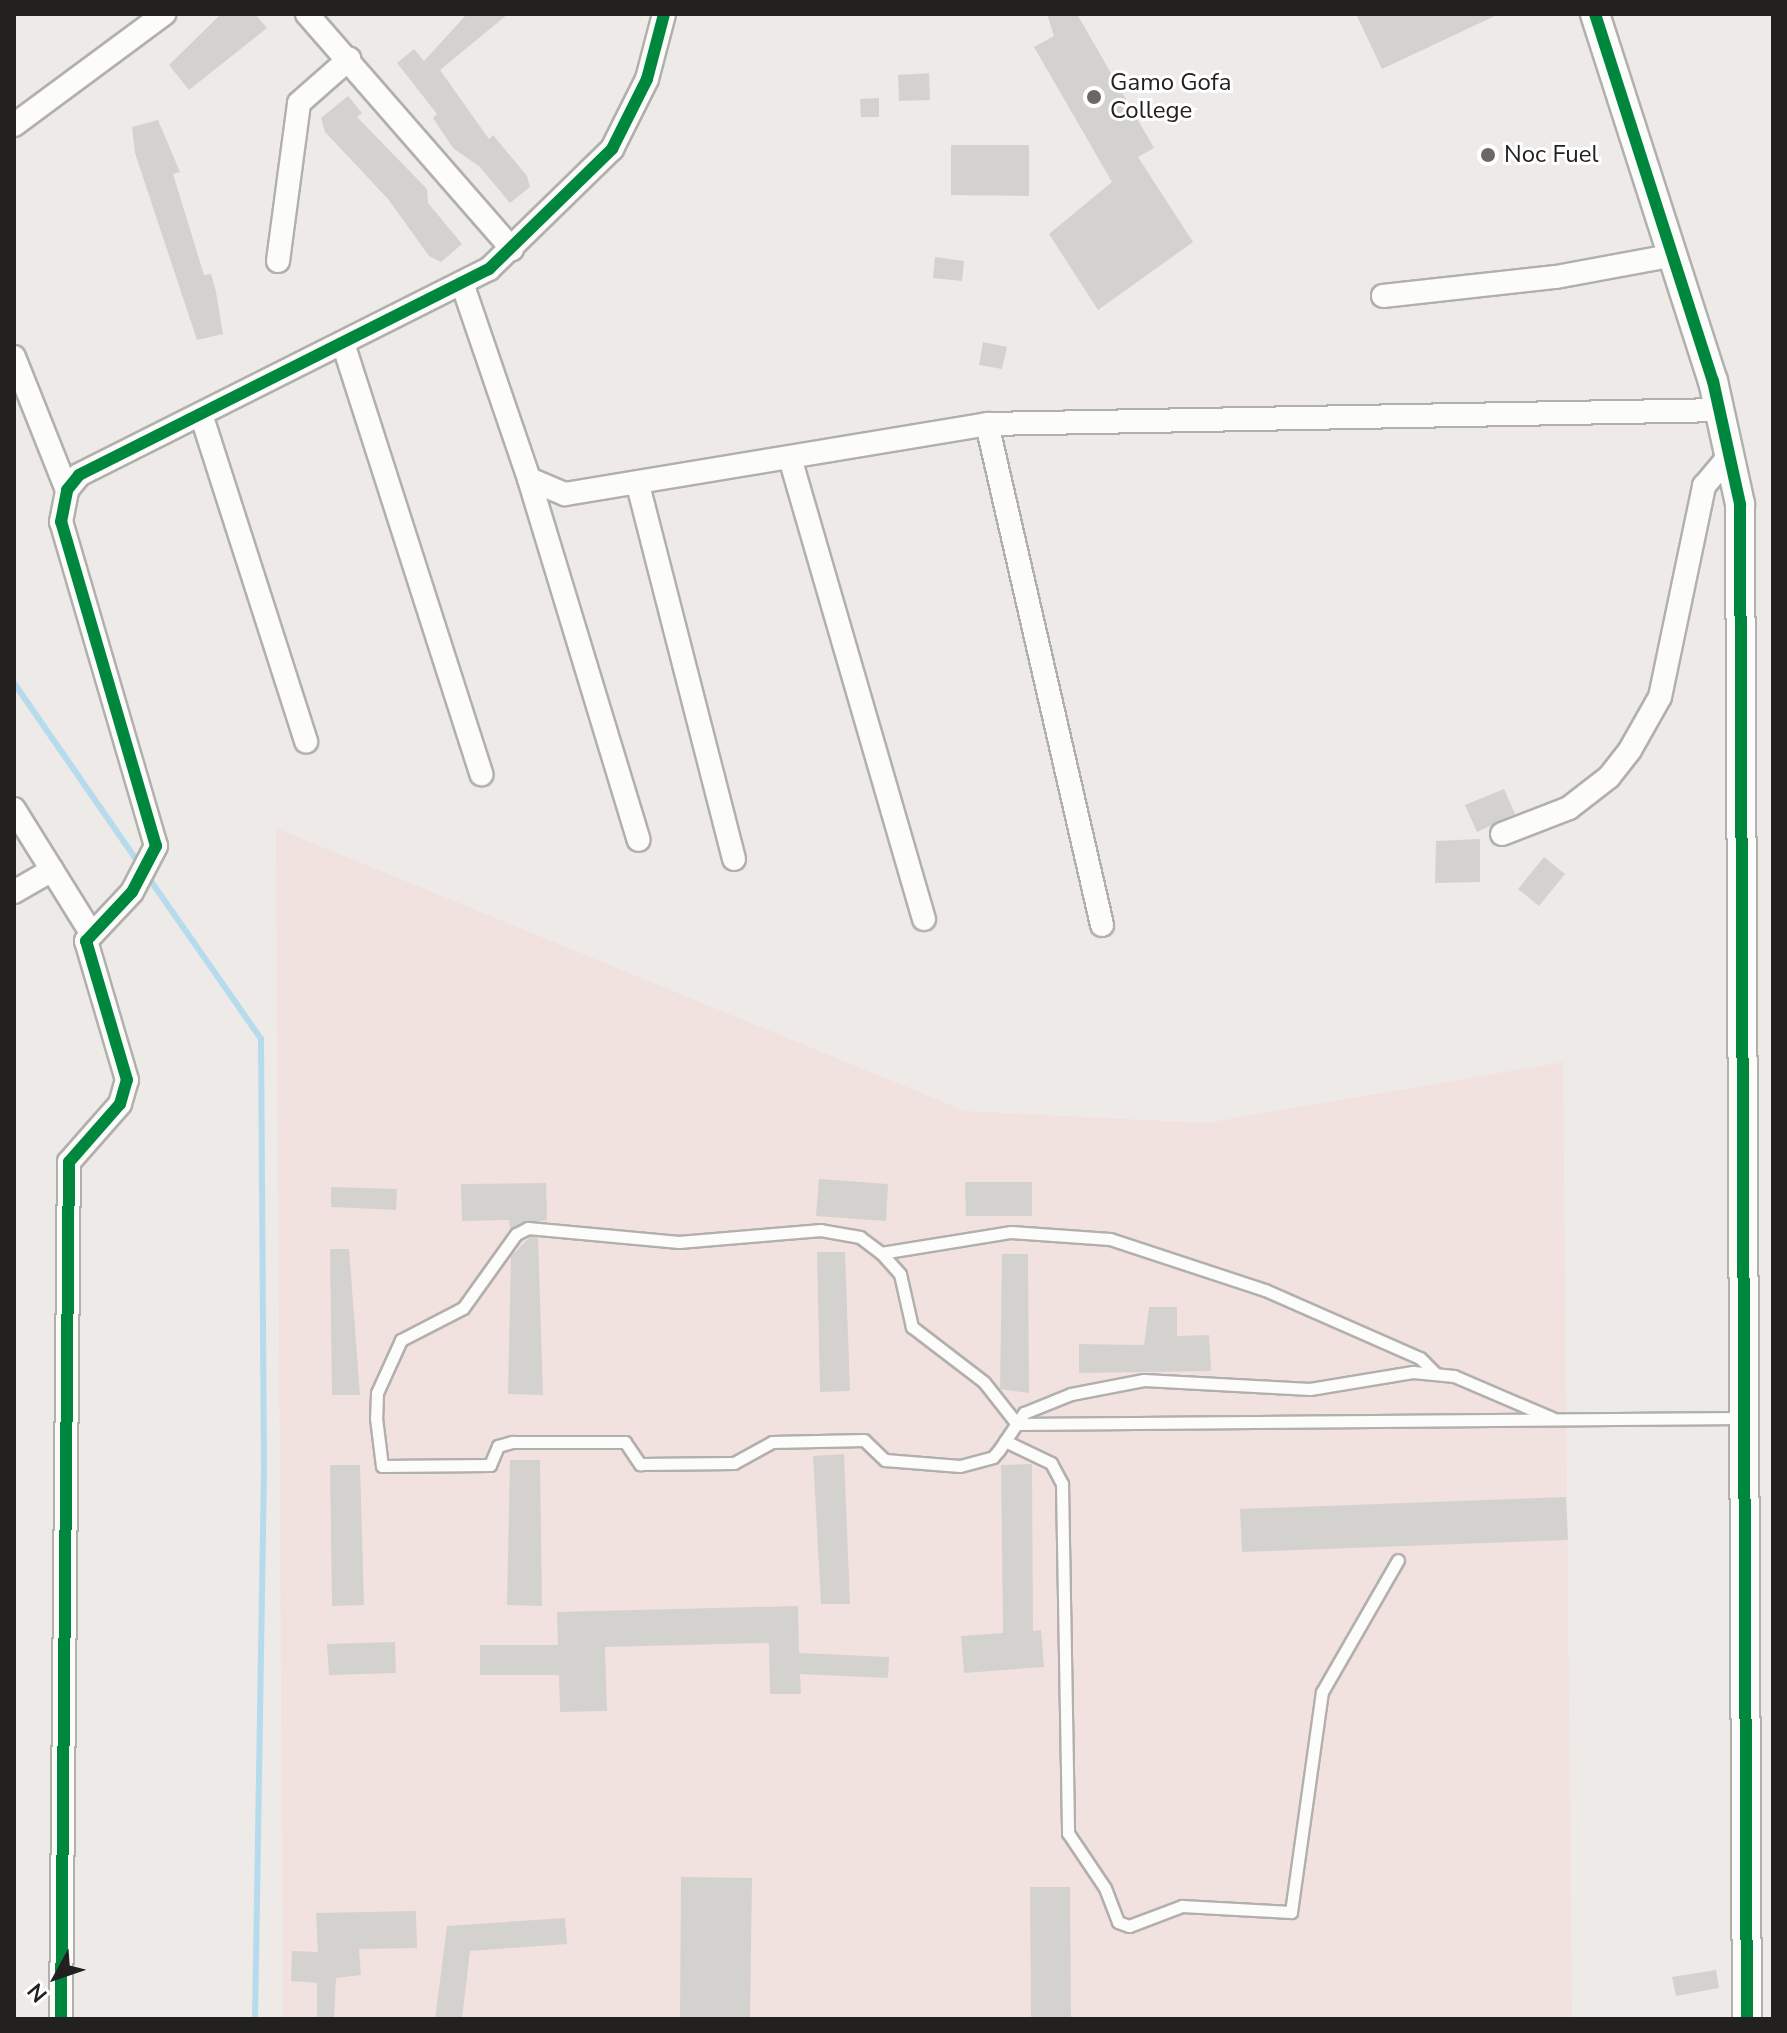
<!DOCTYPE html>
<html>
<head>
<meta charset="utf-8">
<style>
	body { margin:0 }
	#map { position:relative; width:1787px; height:2033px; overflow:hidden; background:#edeae7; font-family:"Nunito Sans",sans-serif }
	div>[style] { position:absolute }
	.industrial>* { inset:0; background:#f2e2df }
	.stream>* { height:6px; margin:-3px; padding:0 3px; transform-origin:3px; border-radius:3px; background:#b6dbed }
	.building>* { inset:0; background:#d4d2cf }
	.roads { filter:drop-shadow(2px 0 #b2b0ad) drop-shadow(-2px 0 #b2b0ad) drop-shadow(0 2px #b2b0ad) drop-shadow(0 -2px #b2b0ad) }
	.service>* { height:11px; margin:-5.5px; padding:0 5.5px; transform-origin:5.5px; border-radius:5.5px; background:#fcfcfb }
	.minor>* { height:22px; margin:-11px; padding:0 11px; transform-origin:11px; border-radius:11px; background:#fcfcfb }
	.tertiary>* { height:28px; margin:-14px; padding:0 14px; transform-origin:14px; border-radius:14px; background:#fcfcfb }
	.cycleway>* { height:12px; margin:-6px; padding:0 6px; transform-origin:6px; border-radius:6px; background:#00873e }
	.dots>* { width:22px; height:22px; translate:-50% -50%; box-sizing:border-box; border:4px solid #fff; border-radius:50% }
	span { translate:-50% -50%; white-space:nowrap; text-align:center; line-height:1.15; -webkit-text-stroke:6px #fff; paint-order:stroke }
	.poi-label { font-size:24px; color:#23211f }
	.left { translate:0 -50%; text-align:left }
	.frame { position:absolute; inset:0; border:16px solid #23211f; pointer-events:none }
	.north { position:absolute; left:16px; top:1937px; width:80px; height:80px; -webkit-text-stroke:6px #fff; paint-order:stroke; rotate:230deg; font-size:22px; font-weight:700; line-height:32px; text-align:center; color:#23211f }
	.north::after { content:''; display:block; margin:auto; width:28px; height:36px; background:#23211f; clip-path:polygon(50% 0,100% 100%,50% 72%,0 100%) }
</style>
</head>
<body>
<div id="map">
	<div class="industrial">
		<i style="clip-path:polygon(276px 828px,965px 1111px,1206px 1123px,1563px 1062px,1572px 2019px,283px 2019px)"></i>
	</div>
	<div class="stream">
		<i style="left:14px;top:683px;width:221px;rotate:55.3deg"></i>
		<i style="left:146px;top:874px;width:201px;rotate:55.1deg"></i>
		<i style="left:261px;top:1039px;width:432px;rotate:89.6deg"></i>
		<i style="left:264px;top:1471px;width:548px;rotate:90.94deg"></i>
	</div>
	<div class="building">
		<i style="clip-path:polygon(221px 14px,255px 14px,267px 28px,189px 90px,169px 65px)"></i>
		<i style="clip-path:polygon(467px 14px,508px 14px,440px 70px,489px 139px,493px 135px,527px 176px,530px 187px,510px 203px,480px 167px,453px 148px,433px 118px,437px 114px,397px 63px,414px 49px,424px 61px)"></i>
		<i style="clip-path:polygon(1047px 14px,1077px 14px,1154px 148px,1138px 157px,1193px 242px,1098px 310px,1049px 234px,1112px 182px,1034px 47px,1054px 36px)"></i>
		<i style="clip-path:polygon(1356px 14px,1499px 14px,1382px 69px)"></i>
		<i style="clip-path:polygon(929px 73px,930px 100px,899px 101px,898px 75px)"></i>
		<i style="clip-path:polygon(348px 96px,362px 113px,357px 117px,427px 189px,428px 203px,462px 244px,441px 262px,429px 256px,388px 199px,325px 132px,321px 118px)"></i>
		<i style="clip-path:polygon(879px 98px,879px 117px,861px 117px,860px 99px)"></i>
		<i style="clip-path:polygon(158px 120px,180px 172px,173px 174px,204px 275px,211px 274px,216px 292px,223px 334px,197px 340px,135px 153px,132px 127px)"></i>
		<i style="clip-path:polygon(951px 145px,1029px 145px,1029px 196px,951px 195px)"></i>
		<i style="clip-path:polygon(935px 257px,964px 261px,962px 281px,933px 278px)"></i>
		<i style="clip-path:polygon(983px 342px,1007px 347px,1002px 369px,979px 365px)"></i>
		<i style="clip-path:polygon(1504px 789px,1515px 814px,1477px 832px,1465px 805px)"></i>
		<i style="clip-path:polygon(1480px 839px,1480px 882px,1435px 883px,1436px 841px)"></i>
		<i style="clip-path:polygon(1544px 857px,1565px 874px,1539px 906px,1518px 889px)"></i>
		<i style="clip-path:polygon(819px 1179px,888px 1184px,886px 1221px,816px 1216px)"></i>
		<i style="clip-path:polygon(965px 1182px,1032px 1182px,1032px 1216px,966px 1216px)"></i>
		<i style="clip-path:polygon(546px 1183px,547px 1220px,510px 1228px,509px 1220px,462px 1221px,461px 1184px)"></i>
		<i style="clip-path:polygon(331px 1187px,397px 1189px,396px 1210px,331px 1207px)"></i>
		<i style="clip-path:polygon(530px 1237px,538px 1237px,543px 1395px,508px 1394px,511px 1256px)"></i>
		<i style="clip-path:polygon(330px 1249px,349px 1249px,360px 1395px,332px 1395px)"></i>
		<i style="clip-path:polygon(817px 1252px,845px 1252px,850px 1391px,820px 1392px)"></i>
		<i style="clip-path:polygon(1002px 1254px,1028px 1254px,1029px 1393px,1000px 1389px)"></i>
		<i style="clip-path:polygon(1149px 1307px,1177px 1307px,1177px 1336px,1209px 1335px,1211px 1371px,1079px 1373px,1079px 1344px,1144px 1345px)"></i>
		<i style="clip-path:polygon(844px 1454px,850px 1604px,821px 1604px,813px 1456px)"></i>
		<i style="clip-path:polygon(510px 1460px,540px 1460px,542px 1606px,507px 1605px)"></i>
		<i style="clip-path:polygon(1032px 1464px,1033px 1631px,1041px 1630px,1044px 1667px,964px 1673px,961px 1636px,1003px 1633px,1001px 1465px)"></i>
		<i style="clip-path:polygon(330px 1465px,360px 1465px,364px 1605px,332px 1606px)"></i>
		<i style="clip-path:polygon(1566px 1497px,1568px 1540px,1242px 1552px,1240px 1509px)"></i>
		<i style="clip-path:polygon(798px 1606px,799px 1653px,889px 1657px,888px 1678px,800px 1674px,801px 1694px,770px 1694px,769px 1643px,605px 1647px,607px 1711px,560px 1712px,559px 1675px,480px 1675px,480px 1645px,558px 1645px,557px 1612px)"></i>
		<i style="clip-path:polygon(395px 1642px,396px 1673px,329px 1675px,327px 1644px)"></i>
		<i style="clip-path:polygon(681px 1877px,752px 1878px,750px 2019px,680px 2019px)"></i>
		<i style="clip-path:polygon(1030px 1887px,1070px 1887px,1071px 2019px,1031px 2019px)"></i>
		<i style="clip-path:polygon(416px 1911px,417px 1948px,359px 1949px,361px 1975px,336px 1978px,334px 2019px,317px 2019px,317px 1983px,291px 1981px,292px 1951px,318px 1952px,316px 1913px)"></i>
		<i style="clip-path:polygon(565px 1918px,567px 1944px,470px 1951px,462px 2019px,435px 2019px,447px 1926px)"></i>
		<i style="clip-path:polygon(1716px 1970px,1719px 1988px,1676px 1996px,1672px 1977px)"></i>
	</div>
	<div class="roads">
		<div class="service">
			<i style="left:881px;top:1253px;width:132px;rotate:-9.2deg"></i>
			<i style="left:1011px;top:1232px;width:99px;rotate:4deg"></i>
			<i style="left:1110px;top:1239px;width:163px;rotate:18.2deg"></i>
			<i style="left:1265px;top:1290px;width:169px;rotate:23.7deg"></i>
			<i style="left:1420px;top:1358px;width:21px;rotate:45deg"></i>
			<i style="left:1017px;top:1424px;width:53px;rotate:-128.2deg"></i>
			<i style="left:984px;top:1382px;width:91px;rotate:-142.6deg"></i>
			<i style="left:912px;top:1327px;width:54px;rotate:-102.8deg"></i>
			<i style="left:900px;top:1274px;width:28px;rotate:-132deg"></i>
			<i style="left:881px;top:1253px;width:26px;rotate:-143deg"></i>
			<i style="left:860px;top:1237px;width:40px;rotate:-170deg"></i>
			<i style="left:821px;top:1230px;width:143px;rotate:175.2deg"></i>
			<i style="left:679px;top:1242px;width:152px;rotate:-174.7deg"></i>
			<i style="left:528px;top:1228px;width:13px;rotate:153deg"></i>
			<i style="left:516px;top:1234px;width:91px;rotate:125.6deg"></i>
			<i style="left:463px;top:1308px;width:70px;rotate:152.7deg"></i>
			<i style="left:401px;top:1340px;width:58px;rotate:114.4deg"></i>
			<i style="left:377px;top:1393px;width:25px;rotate:92deg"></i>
			<i style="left:376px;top:1418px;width:48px;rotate:82.9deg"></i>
			<i style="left:382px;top:1466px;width:108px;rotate:-0.5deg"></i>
			<i style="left:490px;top:1465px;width:21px;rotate:-67deg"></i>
			<i style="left:498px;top:1446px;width:15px;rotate:-16deg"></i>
			<i style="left:512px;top:1442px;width:113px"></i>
			<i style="left:625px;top:1442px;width:27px;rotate:56deg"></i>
			<i style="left:640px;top:1464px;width:94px;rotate:-0.6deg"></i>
			<i style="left:734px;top:1463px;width:43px;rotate:-28.9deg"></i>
			<i style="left:772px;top:1442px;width:92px;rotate:-1.2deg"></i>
			<i style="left:864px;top:1440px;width:29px;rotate:44deg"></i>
			<i style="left:885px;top:1460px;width:75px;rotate:4.6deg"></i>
			<i style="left:960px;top:1466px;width:34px;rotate:-15deg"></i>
			<i style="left:993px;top:1457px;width:9px;rotate:-49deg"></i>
			<i style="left:999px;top:1450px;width:45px;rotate:-56deg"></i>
			<i style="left:1024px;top:1413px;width:51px;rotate:-22deg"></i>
			<i style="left:1071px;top:1394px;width:74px;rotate:-10.9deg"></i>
			<i style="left:1144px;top:1380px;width:166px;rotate:3.1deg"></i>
			<i style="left:1310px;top:1389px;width:104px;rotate:-9.4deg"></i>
			<i style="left:1413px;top:1372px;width:41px;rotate:5.6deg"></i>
			<i style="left:1454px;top:1376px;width:107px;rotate:23.2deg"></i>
			<i style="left:1017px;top:1424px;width:725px;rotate:-0.47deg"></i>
			<i style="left:1005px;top:1441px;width:51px;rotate:25.6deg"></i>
			<i style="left:1051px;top:1463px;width:24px;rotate:62deg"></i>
			<i style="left:1062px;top:1484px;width:349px;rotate:89deg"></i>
			<i style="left:1068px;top:1833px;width:66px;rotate:56.1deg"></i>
			<i style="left:1105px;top:1888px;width:36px;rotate:69deg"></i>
			<i style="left:1118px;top:1922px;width:12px;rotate:20deg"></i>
			<i style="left:1129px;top:1926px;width:57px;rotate:-20.7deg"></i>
			<i style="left:1182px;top:1906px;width:109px;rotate:3.2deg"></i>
			<i style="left:1291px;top:1912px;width:222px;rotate:-82deg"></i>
			<i style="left:1322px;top:1692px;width:152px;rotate:-60.1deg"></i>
		</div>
		<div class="minor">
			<i style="left:307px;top:14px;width:312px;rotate:48.9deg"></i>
			<i style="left:14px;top:125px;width:187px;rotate:-36.5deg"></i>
			<i style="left:278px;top:261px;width:159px;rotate:-82.4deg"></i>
			<i style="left:299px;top:103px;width:67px;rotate:-41.3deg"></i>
			<i style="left:462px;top:283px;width:207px;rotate:71.1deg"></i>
			<i style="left:529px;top:479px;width:39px;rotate:23deg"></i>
			<i style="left:565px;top:494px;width:428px;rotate:-9.4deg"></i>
			<i style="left:987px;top:424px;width:733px;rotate:-1.09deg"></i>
			<i style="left:1383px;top:296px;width:174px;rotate:-6.3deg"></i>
			<i style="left:1556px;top:277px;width:121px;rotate:-10.5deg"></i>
			<i style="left:343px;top:343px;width:453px;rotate:72.2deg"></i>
			<i style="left:14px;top:357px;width:143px;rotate:68.3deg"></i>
			<i style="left:201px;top:414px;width:344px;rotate:72.2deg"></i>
			<i style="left:987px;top:424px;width:514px;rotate:77.07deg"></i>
			<i style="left:790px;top:458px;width:480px;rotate:73.8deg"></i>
			<i style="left:529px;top:479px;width:377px;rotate:73.1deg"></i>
			<i style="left:638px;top:485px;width:386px;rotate:75.6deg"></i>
			<i style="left:14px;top:809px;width:144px;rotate:58.1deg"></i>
			<i style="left:1502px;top:834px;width:72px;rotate:-21.2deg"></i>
			<i style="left:1569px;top:808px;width:51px;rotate:-37.8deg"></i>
			<i style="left:1609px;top:777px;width:34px;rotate:-52deg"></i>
			<i style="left:1630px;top:750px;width:61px;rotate:-60.5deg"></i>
			<i style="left:1660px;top:697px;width:216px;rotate:-78.2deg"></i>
			<i style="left:1704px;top:486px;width:42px;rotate:-49.8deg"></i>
			<i style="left:14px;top:892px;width:44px;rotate:-30.1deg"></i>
			<i style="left:61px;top:2019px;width:857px;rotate:-89.47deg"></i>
			<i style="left:69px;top:1162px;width:77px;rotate:-48.7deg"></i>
			<i style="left:120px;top:1104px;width:25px;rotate:-74deg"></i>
			<i style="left:127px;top:1080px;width:145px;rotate:-106.4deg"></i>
			<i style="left:86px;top:941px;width:67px;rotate:-46.8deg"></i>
			<i style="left:132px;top:892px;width:52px;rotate:-62.4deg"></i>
			<i style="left:156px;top:846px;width:338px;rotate:-106.3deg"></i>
			<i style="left:61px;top:522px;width:33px;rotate:-79deg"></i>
			<i style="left:67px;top:490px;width:19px;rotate:-51deg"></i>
			<i style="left:79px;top:475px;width:459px;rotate:-26.7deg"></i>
			<i style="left:489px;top:269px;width:172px;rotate:-44.3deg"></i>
			<i style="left:612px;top:149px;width:78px;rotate:-63.4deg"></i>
			<i style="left:647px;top:79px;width:67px;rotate:-75.3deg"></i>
		</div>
		<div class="tertiary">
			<i style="left:1595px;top:14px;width:386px;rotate:72.2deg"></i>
			<i style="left:1713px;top:381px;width:126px;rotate:77.6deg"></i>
			<i style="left:1740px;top:504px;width:1515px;rotate:89.74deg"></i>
		</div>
	</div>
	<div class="cycleway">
		<i style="left:1595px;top:14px;width:386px;rotate:72.2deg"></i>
		<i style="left:1713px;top:381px;width:126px;rotate:77.6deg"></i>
		<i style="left:1740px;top:504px;width:1515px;rotate:89.74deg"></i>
		<i style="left:61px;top:2019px;width:857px;rotate:-89.47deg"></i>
		<i style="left:69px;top:1162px;width:77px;rotate:-48.7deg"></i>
		<i style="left:120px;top:1104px;width:25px;rotate:-74deg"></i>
		<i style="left:127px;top:1080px;width:145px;rotate:-106.4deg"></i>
		<i style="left:86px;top:941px;width:67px;rotate:-46.8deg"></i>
		<i style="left:132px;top:892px;width:52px;rotate:-62.4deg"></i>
		<i style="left:156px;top:846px;width:338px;rotate:-106.3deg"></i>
		<i style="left:61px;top:522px;width:33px;rotate:-79deg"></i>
		<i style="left:67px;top:490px;width:19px;rotate:-51deg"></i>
		<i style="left:79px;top:475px;width:459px;rotate:-26.7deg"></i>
		<i style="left:489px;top:269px;width:172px;rotate:-44.3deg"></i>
		<i style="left:612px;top:149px;width:78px;rotate:-63.4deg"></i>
		<i style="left:647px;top:79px;width:67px;rotate:-75.3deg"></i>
	</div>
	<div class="dots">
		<i style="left:1094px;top:97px;background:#6a6765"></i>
		<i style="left:1488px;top:155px;background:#6a6765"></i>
	</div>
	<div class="poi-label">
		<span class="left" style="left:1110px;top:97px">Gamo Gofa<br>College</span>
		<span class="left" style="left:1504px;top:155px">Noc Fuel</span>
	</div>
	<div class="frame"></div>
	<div class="north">N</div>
</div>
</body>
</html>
